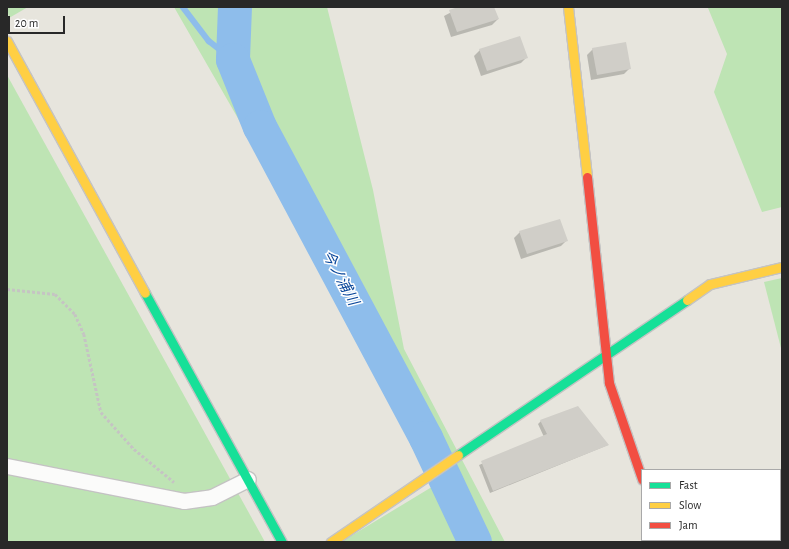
<!DOCTYPE html>
<html>
<head>
<meta charset="utf-8">
<style>
	body { margin:0 }
	#map { position:relative; width:789px; height:549px; overflow:hidden; background:#e7e5dd; font-family:"Alegreya Sans","Noto Sans JP",sans-serif }
	div>[style] { position:absolute }
	.green>* { inset:0; background:#bee4b4 }
	.shadow>* { inset:0; background:#0003 }
	.stream>* { height:5.5px; margin:-2.75px; padding:0 2.75px; transform-origin:2.75px; border-radius:2.75px; background:#8ebdeb }
	.river>* { height:34px; margin:-17px; padding:0 17px; transform-origin:17px; border-radius:17px; background:#8ebdeb }
	.building>* { inset:0; background:#d0cec8 }
	.path>* { height:2.5px; margin-top:-1.25px; transform-origin:0; background:repeating-linear-gradient(90deg,#c5c4c3 0 3px,transparent 0 5px) }
	.roads { filter:drop-shadow(1px 0 #c4c3c3) drop-shadow(-1px 0 #c4c3c3) drop-shadow(0 1px #c4c3c3) drop-shadow(0 -1px #c4c3c3) }
	.street>* { height:15px; margin:-7.5px; padding:0 7.5px; transform-origin:7.5px; border-radius:7.5px; background:#fbfbfa }
	.fast>* { height:9px; margin:-4.5px; padding:0 4.5px; transform-origin:4.5px; border-radius:4.5px; background:#16e098 }
	.slow>* { height:9px; margin:-4.5px; padding:0 4.5px; transform-origin:4.5px; border-radius:4.5px; background:#ffcf43 }
	.jam>* { height:9px; margin:-4.5px; padding:0 4.5px; transform-origin:4.5px; border-radius:4.5px; background:#f24e42 }
	span { translate:-50% -50%; white-space:nowrap; text-align:center; line-height:1.15; -webkit-text-stroke:3px #fff; paint-order:stroke }
	.water-label { font-size:15px; color:#0a479a; font-style:italic }
	.frame { position:absolute; inset:0; border:8px solid #282828; pointer-events:none }
	.legend { position:absolute; left:641px; top:469px; width:140px; height:72px; box-sizing:border-box; background:#fff; border:1px solid #a9a9a9; margin:0; padding:5px 7px; list-style:none; font-size:12px; color:#282828 }
	.legend li { display:flex; align-items:center; gap:8px; height:20px }
	.legend b { width:20px; border:1px solid #a9a9a9 }
	.scale { position:absolute; left:8px; top:16px; width:57px; height:18px; box-sizing:border-box; border:2px solid #282828; border-top:0; padding-left:5px; font-size:12px; line-height:14px; white-space:nowrap; color:#282828; -webkit-text-stroke:3px #fff; paint-order:stroke }
</style>
</head>
<body>
<div id="map">
	<div class="green">
		<i style="clip-path:polygon(7px 7px,28px 7px,9px 18px)"></i>
		<i style="clip-path:polygon(174px 7px,327px 7px,373px 190px,404px 349px,505px 542px,341px 542px,445px 479px)"></i>
		<i style="clip-path:polygon(782px 7px,782px 207px,762px 212px,714px 92px,727px 54px,708px 8px)"></i>
		<i style="clip-path:polygon(7px 75px,265px 542px,7px 542px)"></i>
		<i style="clip-path:polygon(782px 278px,782px 352px,764px 282px)"></i>
		<i style="clip-path:polygon(782px 468px,782px 507px,780px 507px,778px 470px)"></i>
	</div>
	<div class="shadow">
		<i style="clip-path:polygon(461px 7px,493px 7px,498px 19px,492px 25px,451px 37px,444px 16px)"></i>
		<i style="clip-path:polygon(593px 49px,630px 68px,624px 74px,591px 80px,587px 55px)"></i>
		<i style="clip-path:polygon(480px 50px,527px 57px,521px 63px,481px 76px,474px 56px)"></i>
		<i style="clip-path:polygon(520px 232px,567px 240px,561px 246px,521px 259px,514px 238px)"></i>
		<i style="clip-path:polygon(541px 421px,608px 445px,490px 493px,479px 465px,544px 437px,538px 424px)"></i>
	</div>
	<div class="stream">
		<i style="left:183px;top:7px;width:43px;rotate:52.6deg"></i>
		<i style="left:209px;top:41px;width:31px;rotate:38deg"></i>
	</div>
	<div class="river">
		<i style="left:235px;top:7px;width:53px;rotate:92.2deg"></i>
		<i style="left:233px;top:60px;width:72px;rotate:68.1deg"></i>
		<i style="left:260px;top:127px;width:353px;rotate:61.9deg"></i>
		<i style="left:426px;top:438px;width:115px;rotate:64.8deg"></i>
	</div>
	<div class="building">
		<i style="clip-path:polygon(458px 7px,494px 7px,499px 19px,457px 32px,449px 10px)"></i>
		<i style="clip-path:polygon(520px 36px,528px 58px,487px 71px,479px 49px)"></i>
		<i style="clip-path:polygon(626px 42px,631px 69px,597px 75px,592px 48px)"></i>
		<i style="clip-path:polygon(560px 219px,568px 241px,527px 254px,519px 231px)"></i>
		<i style="clip-path:polygon(578px 406px,609px 445px,493px 491px,481px 461px,547px 434px,540px 420px)"></i>
	</div>
	<div class="path">
		<i style="left:7px;top:289px;width:48px;rotate:5.9deg"></i>
		<i style="left:55px;top:294px;width:28px;rotate:45deg"></i>
		<i style="left:75px;top:314px;width:22px;rotate:66deg"></i>
		<i style="left:84px;top:334px;width:80px;rotate:77.7deg"></i>
		<i style="left:101px;top:412px;width:50px;rotate:48.3deg"></i>
		<i style="left:134px;top:449px;width:52px;rotate:39.5deg"></i>
	</div>
	<div class="roads">
		<div class="street">
			<i style="left:7px;top:466px;width:180px;rotate:11.2deg"></i>
			<i style="left:184px;top:501px;width:28px;rotate:-8deg"></i>
			<i style="left:212px;top:497px;width:40px;rotate:-26.6deg"></i>
			<i style="left:780px;top:509px;width:2px"></i>
			<i style="left:678px;top:540px;width:3px;rotate:45deg"></i>
		</div>
		<div class="fast">
			<i style="left:145px;top:293px;width:284px;rotate:61.2deg"></i>
			<i style="left:458px;top:455px;width:277px;rotate:-34.1deg"></i>
		</div>
		<div class="slow">
			<i style="left:568px;top:7px;width:171px;rotate:83.6deg"></i>
			<i style="left:7px;top:41px;width:287px;rotate:61.3deg"></i>
			<i style="left:687px;top:300px;width:28px;rotate:-35deg"></i>
			<i style="left:710px;top:284px;width:74px;rotate:-13.3deg"></i>
			<i style="left:331px;top:542px;width:154px;rotate:-34.4deg"></i>
		</div>
		<div class="jam">
			<i style="left:587px;top:177px;width:207px;rotate:83.9deg"></i>
			<i style="left:609px;top:383px;width:102px;rotate:71deg"></i>
		</div>
	</div>
	<div class="water-label">
		<span style="left:340px;top:278px;rotate:62deg">今ノ浦川</span>
	</div>
	<div class="frame"></div>
	<ul class="legend">
	<li><b style="height:5px;background:#16e098"></b>Fast</li>
	<li><b style="height:5px;background:#ffcf43"></b>Slow</li>
	<li><b style="height:5px;background:#f24e42"></b>Jam</li>
	</ul>
	<div class="scale">20 m</div>
</div>
</body>
</html>
